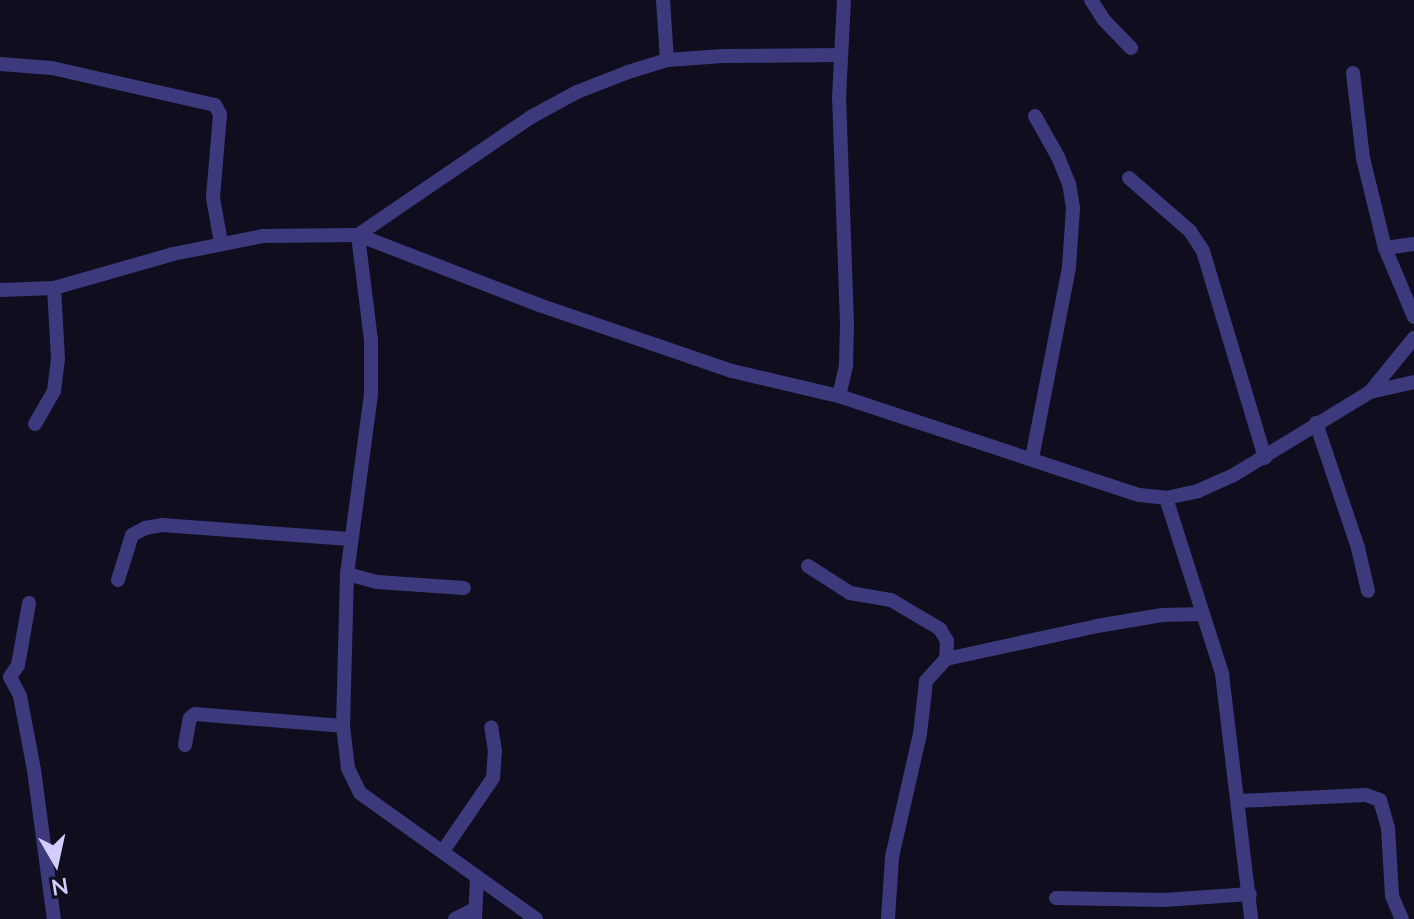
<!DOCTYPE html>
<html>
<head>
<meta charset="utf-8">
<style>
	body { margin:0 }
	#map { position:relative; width:1414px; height:919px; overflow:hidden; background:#100d1f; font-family:Lato,sans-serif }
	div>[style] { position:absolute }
	.minor>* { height:14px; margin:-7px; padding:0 7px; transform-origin:7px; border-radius:7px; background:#3c3a7d }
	span { translate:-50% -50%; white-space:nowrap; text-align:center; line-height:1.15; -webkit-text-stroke:6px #100d1f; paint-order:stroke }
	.north { position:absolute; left:16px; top:823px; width:80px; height:80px; -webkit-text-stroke:6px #100d1f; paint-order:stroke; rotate:171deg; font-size:22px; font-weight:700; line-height:32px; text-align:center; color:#d2cdfd }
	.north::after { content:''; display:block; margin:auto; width:28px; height:36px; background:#d2cdfd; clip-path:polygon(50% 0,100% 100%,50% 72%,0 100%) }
</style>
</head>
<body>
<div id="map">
	<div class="minor">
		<i style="left:663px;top:0;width:60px;rotate:86.2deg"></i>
		<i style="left:1091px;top:0;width:24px;rotate:57deg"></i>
		<i style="left:1104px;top:20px;width:39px;rotate:46deg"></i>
		<i style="left:0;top:64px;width:52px;rotate:4.4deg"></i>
		<i style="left:52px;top:68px;width:167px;rotate:12.8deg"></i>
		<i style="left:215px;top:105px;width:10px;rotate:61deg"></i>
		<i style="left:220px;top:114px;width:84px;rotate:94.8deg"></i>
		<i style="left:213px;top:198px;width:46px;rotate:79.9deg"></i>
		<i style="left:1353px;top:73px;width:86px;rotate:83.3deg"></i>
		<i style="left:1363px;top:158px;width:93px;rotate:76.3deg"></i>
		<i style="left:1385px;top:248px;width:75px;rotate:67.2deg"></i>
		<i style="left:1129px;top:178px;width:81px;rotate:41deg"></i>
		<i style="left:1190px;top:231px;width:24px;rotate:57deg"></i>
		<i style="left:1203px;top:251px;width:216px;rotate:73.3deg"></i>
		<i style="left:1385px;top:248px;width:29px;rotate:-8deg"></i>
		<i style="left:0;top:290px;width:54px;rotate:-2.1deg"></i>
		<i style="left:54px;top:288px;width:124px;rotate:-15.9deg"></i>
		<i style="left:173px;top:254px;width:92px;rotate:-11.3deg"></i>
		<i style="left:263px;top:236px;width:95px;rotate:-0.6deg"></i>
		<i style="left:358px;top:235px;width:197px;rotate:21.1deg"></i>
		<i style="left:542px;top:306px;width:201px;rotate:18.9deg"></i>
		<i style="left:732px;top:371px;width:110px;rotate:13.2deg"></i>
		<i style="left:839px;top:396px;width:316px;rotate:18.3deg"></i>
		<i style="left:1139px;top:495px;width:27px;rotate:6deg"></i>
		<i style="left:1166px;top:498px;width:33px;rotate:-12deg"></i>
		<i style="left:1198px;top:491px;width:37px;rotate:-24deg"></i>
		<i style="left:1232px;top:476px;width:162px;rotate:-31.3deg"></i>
		<i style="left:1370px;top:392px;width:45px;rotate:-12.8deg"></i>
		<i style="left:1370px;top:392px;width:70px;rotate:-50.8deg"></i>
		<i style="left:839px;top:396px;width:32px;rotate:-77deg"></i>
		<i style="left:846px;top:365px;width:41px;rotate:-88.6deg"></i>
		<i style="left:847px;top:324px;width:226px;rotate:-92deg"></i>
		<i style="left:839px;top:98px;width:98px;rotate:-87.1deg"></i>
		<i style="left:1316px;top:423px;width:132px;rotate:71.4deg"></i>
		<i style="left:1358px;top:548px;width:44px;rotate:76.9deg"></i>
		<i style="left:35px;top:424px;width:38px;rotate:-60deg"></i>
		<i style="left:54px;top:391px;width:32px;rotate:-83deg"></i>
		<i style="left:58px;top:359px;width:71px;rotate:-93.2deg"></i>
		<i style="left:1032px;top:458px;width:195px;rotate:-79deg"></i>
		<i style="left:1069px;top:267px;width:59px;rotate:-86.1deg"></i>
		<i style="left:1073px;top:208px;width:24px;rotate:-99deg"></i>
		<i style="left:1069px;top:184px;width:29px;rotate:-112deg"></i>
		<i style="left:1058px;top:157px;width:47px;rotate:-119.3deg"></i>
		<i style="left:1166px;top:498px;width:185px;rotate:72.3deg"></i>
		<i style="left:1222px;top:674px;width:247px;rotate:83.2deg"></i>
		<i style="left:808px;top:566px;width:50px;rotate:32.7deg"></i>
		<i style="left:850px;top:593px;width:42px;rotate:9.7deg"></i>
		<i style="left:891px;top:600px;width:57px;rotate:30.6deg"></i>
		<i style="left:940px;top:629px;width:14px;rotate:60deg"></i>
		<i style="left:947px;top:641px;width:18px;rotate:93deg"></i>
		<i style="left:347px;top:574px;width:31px;rotate:15deg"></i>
		<i style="left:377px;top:582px;width:87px;rotate:3.9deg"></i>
		<i style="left:118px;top:580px;width:47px;rotate:-72.7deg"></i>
		<i style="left:132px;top:535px;width:15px;rotate:-28deg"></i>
		<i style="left:145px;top:528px;width:17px;rotate:-10deg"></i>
		<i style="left:162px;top:525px;width:188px;rotate:4.3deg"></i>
		<i style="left:10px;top:677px;width:21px;rotate:62deg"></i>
		<i style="left:20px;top:696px;width:75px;rotate:79.3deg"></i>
		<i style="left:34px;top:770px;width:150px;rotate:82.4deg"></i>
		<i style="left:10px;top:677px;width:14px;rotate:-56deg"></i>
		<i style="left:18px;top:665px;width:63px;rotate:-79.9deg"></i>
		<i style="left:185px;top:745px;width:27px;rotate:-80deg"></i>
		<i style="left:190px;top:718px;width:6px;rotate:-39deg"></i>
		<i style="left:195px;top:714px;width:148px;rotate:4.6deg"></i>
		<i style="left:1238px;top:801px;width:128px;rotate:-2.7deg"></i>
		<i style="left:1366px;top:795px;width:15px;rotate:20deg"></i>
		<i style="left:1380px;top:800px;width:29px;rotate:74deg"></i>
		<i style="left:1388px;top:828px;width:68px;rotate:86.6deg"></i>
		<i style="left:1392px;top:896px;width:25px;rotate:67deg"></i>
		<i style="left:443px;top:851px;width:88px;rotate:-55.6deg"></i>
		<i style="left:493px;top:778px;width:27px;rotate:-86deg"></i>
		<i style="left:495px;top:751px;width:24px;rotate:-99deg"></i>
		<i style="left:1056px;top:898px;width:108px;rotate:1.1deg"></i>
		<i style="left:1164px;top:900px;width:86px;rotate:-4deg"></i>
		<i style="left:455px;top:919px;width:22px;rotate:-27deg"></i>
		<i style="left:475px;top:919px;width:41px;rotate:-87.2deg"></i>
		<i style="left:536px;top:919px;width:216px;rotate:-144.4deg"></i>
		<i style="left:360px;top:793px;width:28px;rotate:-116deg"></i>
		<i style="left:348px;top:768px;width:42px;rotate:-96.8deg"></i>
		<i style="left:343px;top:726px;width:152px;rotate:-88.5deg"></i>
		<i style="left:347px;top:574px;width:183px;rotate:-82.4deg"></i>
		<i style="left:371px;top:393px;width:53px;rotate:-90deg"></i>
		<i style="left:371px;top:340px;width:106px;rotate:-97.1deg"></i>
		<i style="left:358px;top:235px;width:209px;rotate:-34.3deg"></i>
		<i style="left:531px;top:117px;width:52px;rotate:-28.5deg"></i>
		<i style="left:577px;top:92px;width:55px;rotate:-21.4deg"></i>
		<i style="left:628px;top:72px;width:41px;rotate:-17.1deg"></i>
		<i style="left:667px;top:60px;width:56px;rotate:-4.1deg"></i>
		<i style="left:723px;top:56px;width:118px;rotate:-0.5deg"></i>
		<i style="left:888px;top:919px;width:62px;rotate:-86.3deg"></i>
		<i style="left:892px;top:857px;width:126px;rotate:-77.2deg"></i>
		<i style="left:920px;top:734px;width:53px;rotate:-83.5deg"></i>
		<i style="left:926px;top:681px;width:30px;rotate:-48deg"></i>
		<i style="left:946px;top:659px;width:155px;rotate:-12.3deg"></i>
		<i style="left:1097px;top:626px;width:66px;rotate:-9.6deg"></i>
		<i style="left:1162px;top:615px;width:41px;rotate:-1.4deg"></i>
	</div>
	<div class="north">N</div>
</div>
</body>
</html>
